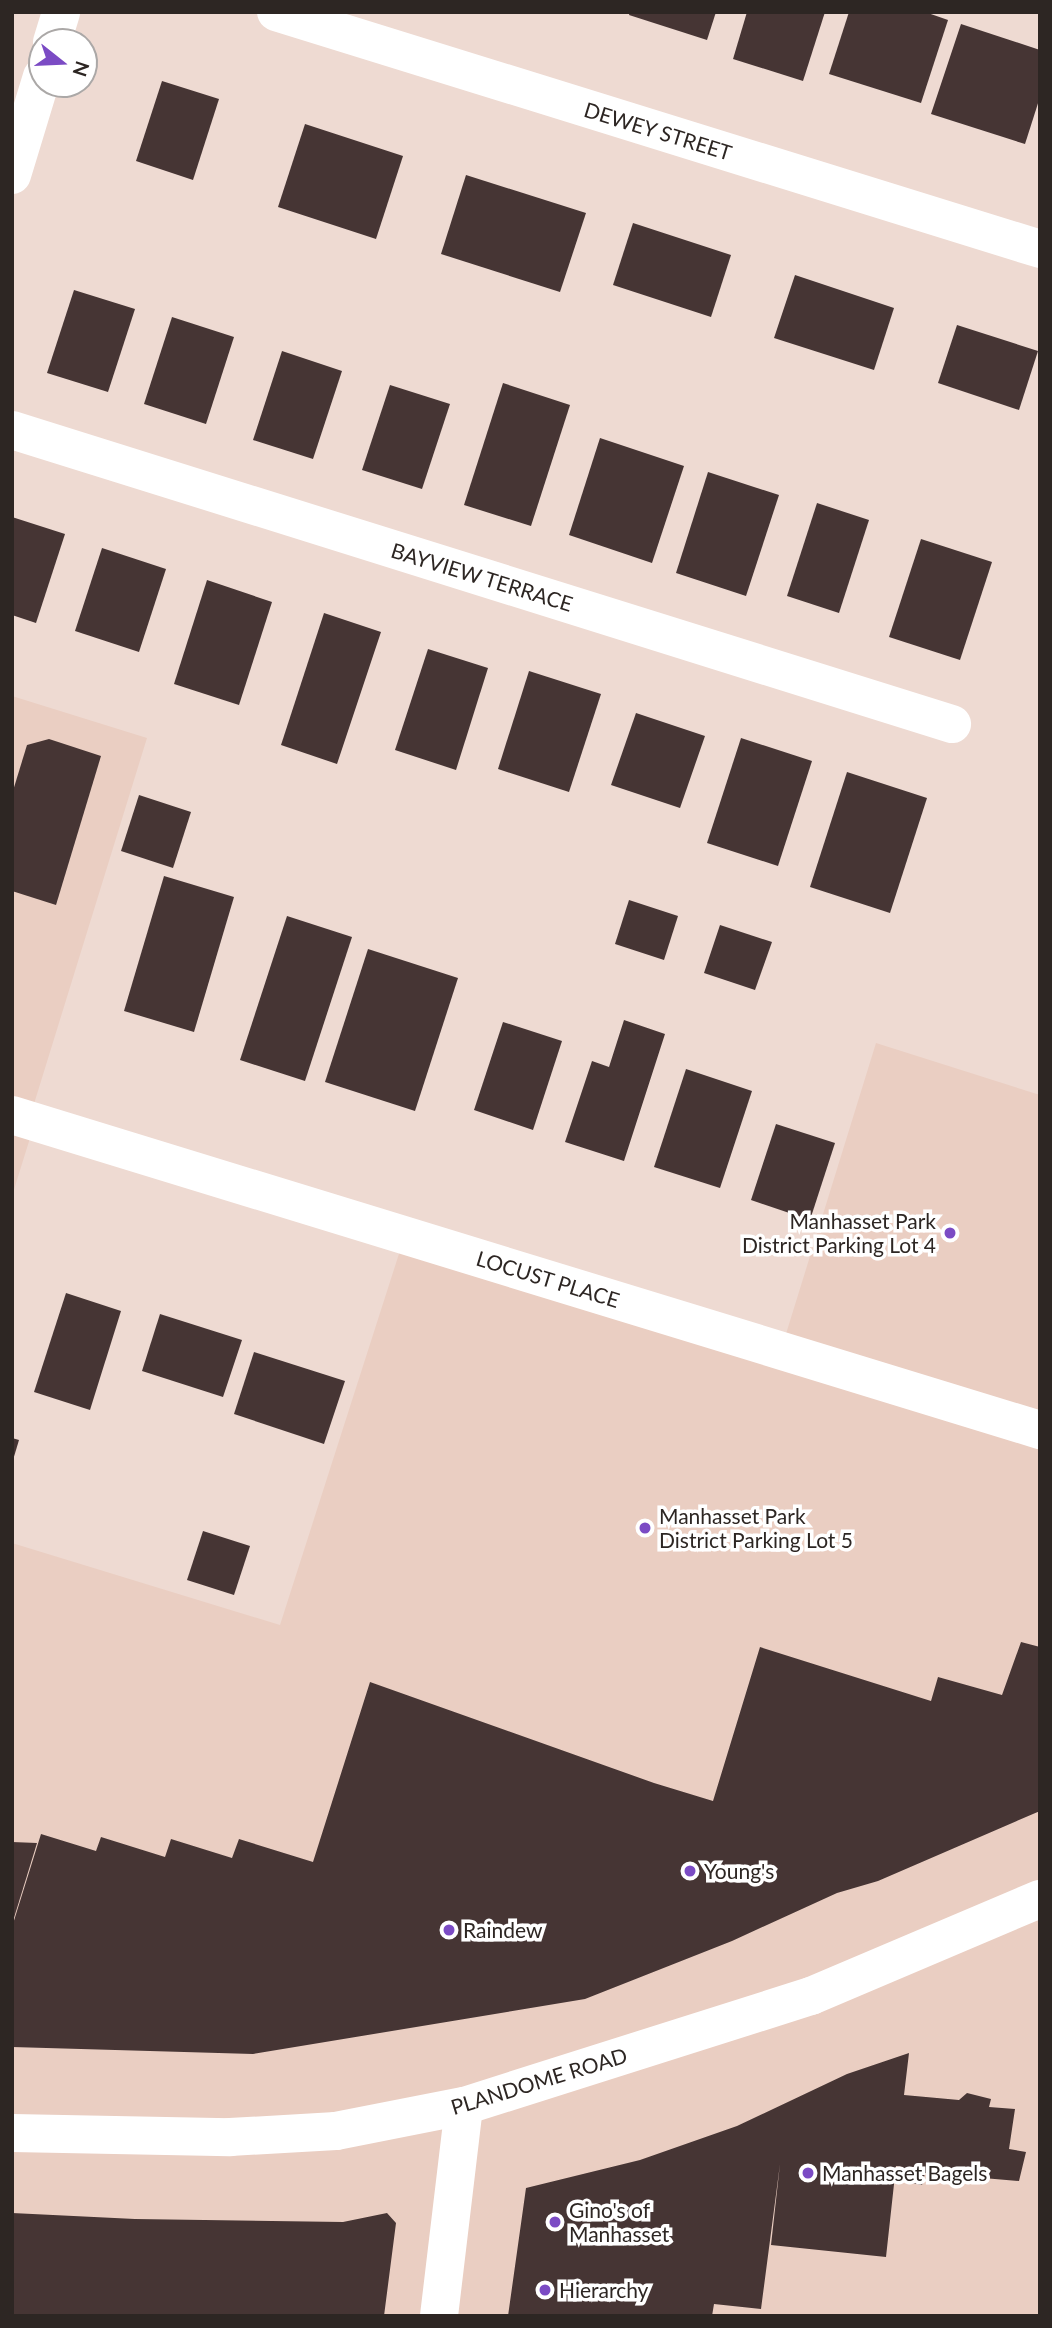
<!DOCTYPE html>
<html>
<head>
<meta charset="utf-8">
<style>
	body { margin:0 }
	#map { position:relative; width:1052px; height:2328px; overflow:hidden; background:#eedad2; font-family:Lato,sans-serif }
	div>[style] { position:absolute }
	.built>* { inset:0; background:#eacec2 }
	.building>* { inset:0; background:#463534 }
	.minor>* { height:38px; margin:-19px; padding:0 19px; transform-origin:19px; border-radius:19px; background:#fff }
	.tertiary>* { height:38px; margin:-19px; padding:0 19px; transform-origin:19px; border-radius:19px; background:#fff }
	.secondary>* { height:38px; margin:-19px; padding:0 19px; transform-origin:19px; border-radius:19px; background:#fff }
	.dots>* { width:19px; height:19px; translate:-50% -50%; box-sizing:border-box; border:4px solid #fff; border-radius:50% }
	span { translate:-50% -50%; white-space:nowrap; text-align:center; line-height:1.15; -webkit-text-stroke:7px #fff; paint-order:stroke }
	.street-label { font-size:21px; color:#2d2623 }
	.poi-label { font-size:21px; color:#2d2623 }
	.right { translate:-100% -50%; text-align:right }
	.left { translate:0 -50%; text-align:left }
	.frame { position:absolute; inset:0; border:14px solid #2d2623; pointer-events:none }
	.north { position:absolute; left:28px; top:28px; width:70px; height:70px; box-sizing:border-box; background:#fff; border:2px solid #aba8a7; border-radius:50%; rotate:108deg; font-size:19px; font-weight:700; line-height:28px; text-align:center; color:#2d2623 }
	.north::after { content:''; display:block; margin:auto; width:24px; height:32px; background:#7b4bc4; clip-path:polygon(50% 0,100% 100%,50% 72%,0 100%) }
</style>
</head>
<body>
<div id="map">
	<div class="built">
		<i style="clip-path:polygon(12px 696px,147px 738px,29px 1120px,35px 1122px,12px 1196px)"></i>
		<i style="clip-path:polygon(876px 1043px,1040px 1095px,1040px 2316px,12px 2316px,12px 1543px,280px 1625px,405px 1235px,781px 1350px)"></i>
	</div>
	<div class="building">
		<i style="clip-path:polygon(630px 12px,716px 12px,707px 40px,629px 15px)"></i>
		<i style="clip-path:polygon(747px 12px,825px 12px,803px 81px,733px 59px)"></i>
		<i style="clip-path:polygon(849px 12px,925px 12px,948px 20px,921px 103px,829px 74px)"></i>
		<i style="clip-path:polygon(961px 24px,1040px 50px,1040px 97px,1025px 144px,931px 114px)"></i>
		<i style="clip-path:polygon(162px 81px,219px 99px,193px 180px,136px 161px)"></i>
		<i style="clip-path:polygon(305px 124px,403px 156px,376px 239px,278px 207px)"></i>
		<i style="clip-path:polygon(466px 175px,586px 213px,560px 292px,441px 254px)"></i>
		<i style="clip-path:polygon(633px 223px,731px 255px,711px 317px,613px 285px)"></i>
		<i style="clip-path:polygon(795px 275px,894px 308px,874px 370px,774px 338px)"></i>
		<i style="clip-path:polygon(74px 290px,135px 309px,108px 392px,47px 373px)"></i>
		<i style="clip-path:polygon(172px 317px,234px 337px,206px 424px,144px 404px)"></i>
		<i style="clip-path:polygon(957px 325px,1038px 351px,1019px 410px,938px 383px)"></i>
		<i style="clip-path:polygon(282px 351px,342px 371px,313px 459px,253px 440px)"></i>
		<i style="clip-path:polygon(503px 383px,570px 405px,531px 526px,464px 505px)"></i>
		<i style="clip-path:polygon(390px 385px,450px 404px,422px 489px,362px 470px)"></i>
		<i style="clip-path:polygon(600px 438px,684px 466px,652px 563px,569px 535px)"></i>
		<i style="clip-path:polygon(708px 472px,779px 495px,746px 596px,676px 573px)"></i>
		<i style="clip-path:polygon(817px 503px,869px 520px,839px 613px,787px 596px)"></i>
		<i style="clip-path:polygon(12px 517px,65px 534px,36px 623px,12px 615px)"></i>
		<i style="clip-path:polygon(921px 539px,992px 562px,960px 660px,889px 637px)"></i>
		<i style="clip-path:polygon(102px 548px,166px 569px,139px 652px,75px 631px)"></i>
		<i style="clip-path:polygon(207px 580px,272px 602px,239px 705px,174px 684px)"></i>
		<i style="clip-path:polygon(324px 613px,381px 632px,337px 764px,281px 745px)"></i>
		<i style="clip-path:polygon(428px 649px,488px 668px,456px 770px,395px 750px)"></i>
		<i style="clip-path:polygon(529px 671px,601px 694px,569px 792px,498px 769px)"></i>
		<i style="clip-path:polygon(636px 713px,705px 736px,680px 808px,611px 785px)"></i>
		<i style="clip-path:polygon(741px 738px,812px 761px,778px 866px,707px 843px)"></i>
		<i style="clip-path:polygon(49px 739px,101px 756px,56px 905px,12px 891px,12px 794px,27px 745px)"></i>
		<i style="clip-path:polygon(847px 772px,927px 798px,890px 913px,810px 887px)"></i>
		<i style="clip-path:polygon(139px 795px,191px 812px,173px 868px,121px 851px)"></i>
		<i style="clip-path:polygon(164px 876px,234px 897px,194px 1032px,124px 1011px)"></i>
		<i style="clip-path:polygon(629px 900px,678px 916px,664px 960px,615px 944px)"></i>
		<i style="clip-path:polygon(287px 916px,352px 937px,305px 1081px,240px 1060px)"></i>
		<i style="clip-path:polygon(720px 925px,772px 942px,755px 990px,704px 973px)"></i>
		<i style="clip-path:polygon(368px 949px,458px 978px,415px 1111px,325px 1082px)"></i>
		<i style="clip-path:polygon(624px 1020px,665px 1034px,624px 1161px,565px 1142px,592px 1061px,609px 1067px)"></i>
		<i style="clip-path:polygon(503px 1022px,562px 1041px,533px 1130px,474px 1110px)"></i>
		<i style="clip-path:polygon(686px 1069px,752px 1091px,720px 1188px,654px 1167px)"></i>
		<i style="clip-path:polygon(776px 1124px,835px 1143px,810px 1220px,751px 1200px)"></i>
		<i style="clip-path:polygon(66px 1293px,121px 1311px,90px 1410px,34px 1392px)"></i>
		<i style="clip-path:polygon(160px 1314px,242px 1340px,223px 1397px,142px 1371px)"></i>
		<i style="clip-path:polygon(254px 1352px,345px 1381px,324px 1444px,234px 1414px)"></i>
		<i style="clip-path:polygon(12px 1438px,19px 1440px,13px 1460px,12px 1460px)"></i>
		<i style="clip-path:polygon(203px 1531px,250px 1546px,234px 1595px,187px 1580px)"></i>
		<i style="clip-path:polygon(1021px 1642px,1040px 1647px,1040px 1811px,878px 1881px,837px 1893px,732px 1941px,585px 1999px,253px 2054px,12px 2047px,12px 1927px,41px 1834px,96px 1851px,101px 1837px,165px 1857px,171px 1839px,232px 1858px,239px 1839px,313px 1862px,370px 1682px,654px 1783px,713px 1801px,760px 1647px,931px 1701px,938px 1677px,1002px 1695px)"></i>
		<i style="clip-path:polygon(12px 1842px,37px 1843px,13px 1921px,12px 1921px)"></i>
		<i style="clip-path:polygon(909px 2053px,904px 2095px,959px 2100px,967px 2093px,991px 2099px,989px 2107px,1015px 2109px,1009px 2149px,1026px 2152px,1019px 2181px,925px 2173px,922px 2185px,902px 2181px,903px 2167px,896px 2166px,886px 2257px,771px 2245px,780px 2164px,761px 2309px,714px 2304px,712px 2316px,508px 2316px,526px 2188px,640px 2160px,737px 2126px,847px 2074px)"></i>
		<i style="clip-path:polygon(12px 2213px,135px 2219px,343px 2222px,387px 2213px,396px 2223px,384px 2316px,12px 2316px)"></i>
	</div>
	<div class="minor">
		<i style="left:276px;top:12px;width:800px;rotate:17.23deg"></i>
		<i style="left:12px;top:430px;width:985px;rotate:17.37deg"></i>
		<i style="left:12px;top:1115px;width:1075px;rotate:17.04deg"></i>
		<i style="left:439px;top:2316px;width:211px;rotate:-83.2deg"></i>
	</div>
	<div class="tertiary">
		<i style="left:52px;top:42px;width:31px;rotate:-73deg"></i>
		<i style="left:12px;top:175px;width:103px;rotate:-73.1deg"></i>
	</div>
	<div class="secondary">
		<i style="left:12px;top:2133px;width:218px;rotate:1.1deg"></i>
		<i style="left:230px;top:2137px;width:106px;rotate:-3.2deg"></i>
		<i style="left:336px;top:2131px;width:130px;rotate:-11.1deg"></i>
		<i style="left:464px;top:2106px;width:364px;rotate:-17.6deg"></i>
		<i style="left:811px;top:1996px;width:249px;rotate:-23deg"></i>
	</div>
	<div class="dots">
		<i style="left:950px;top:1233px;background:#7b4bc4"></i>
		<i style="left:645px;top:1528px;background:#7b4bc4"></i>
		<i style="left:690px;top:1871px;background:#7b4bc4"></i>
		<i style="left:449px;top:1930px;background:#7b4bc4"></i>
		<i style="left:808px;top:2173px;background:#7b4bc4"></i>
		<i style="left:555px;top:2222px;background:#7b4bc4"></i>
		<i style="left:545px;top:2290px;background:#7b4bc4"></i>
	</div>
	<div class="street-label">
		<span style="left:658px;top:131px;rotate:17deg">DEWEY STREET</span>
		<span style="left:482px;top:577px;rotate:17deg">BAYVIEW TERRACE</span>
		<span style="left:548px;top:1279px;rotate:17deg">LOCUST PLACE</span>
		<span style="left:539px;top:2081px;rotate:-17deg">PLANDOME ROAD</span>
	</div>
	<div class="poi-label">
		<span class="right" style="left:936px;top:1233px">Manhasset Park<br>District Parking Lot 4</span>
		<span class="left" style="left:659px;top:1528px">Manhasset Park<br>District Parking Lot 5</span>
		<span class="left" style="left:704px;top:1871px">Young's</span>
		<span class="left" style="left:463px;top:1930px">Raindew</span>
		<span class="left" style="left:822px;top:2173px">Manhasset Bagels</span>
		<span class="left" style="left:569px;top:2222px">Gino's of<br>Manhasset</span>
		<span class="left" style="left:559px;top:2290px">Hierarchy</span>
	</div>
	<div class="frame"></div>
	<div class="north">N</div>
</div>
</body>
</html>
